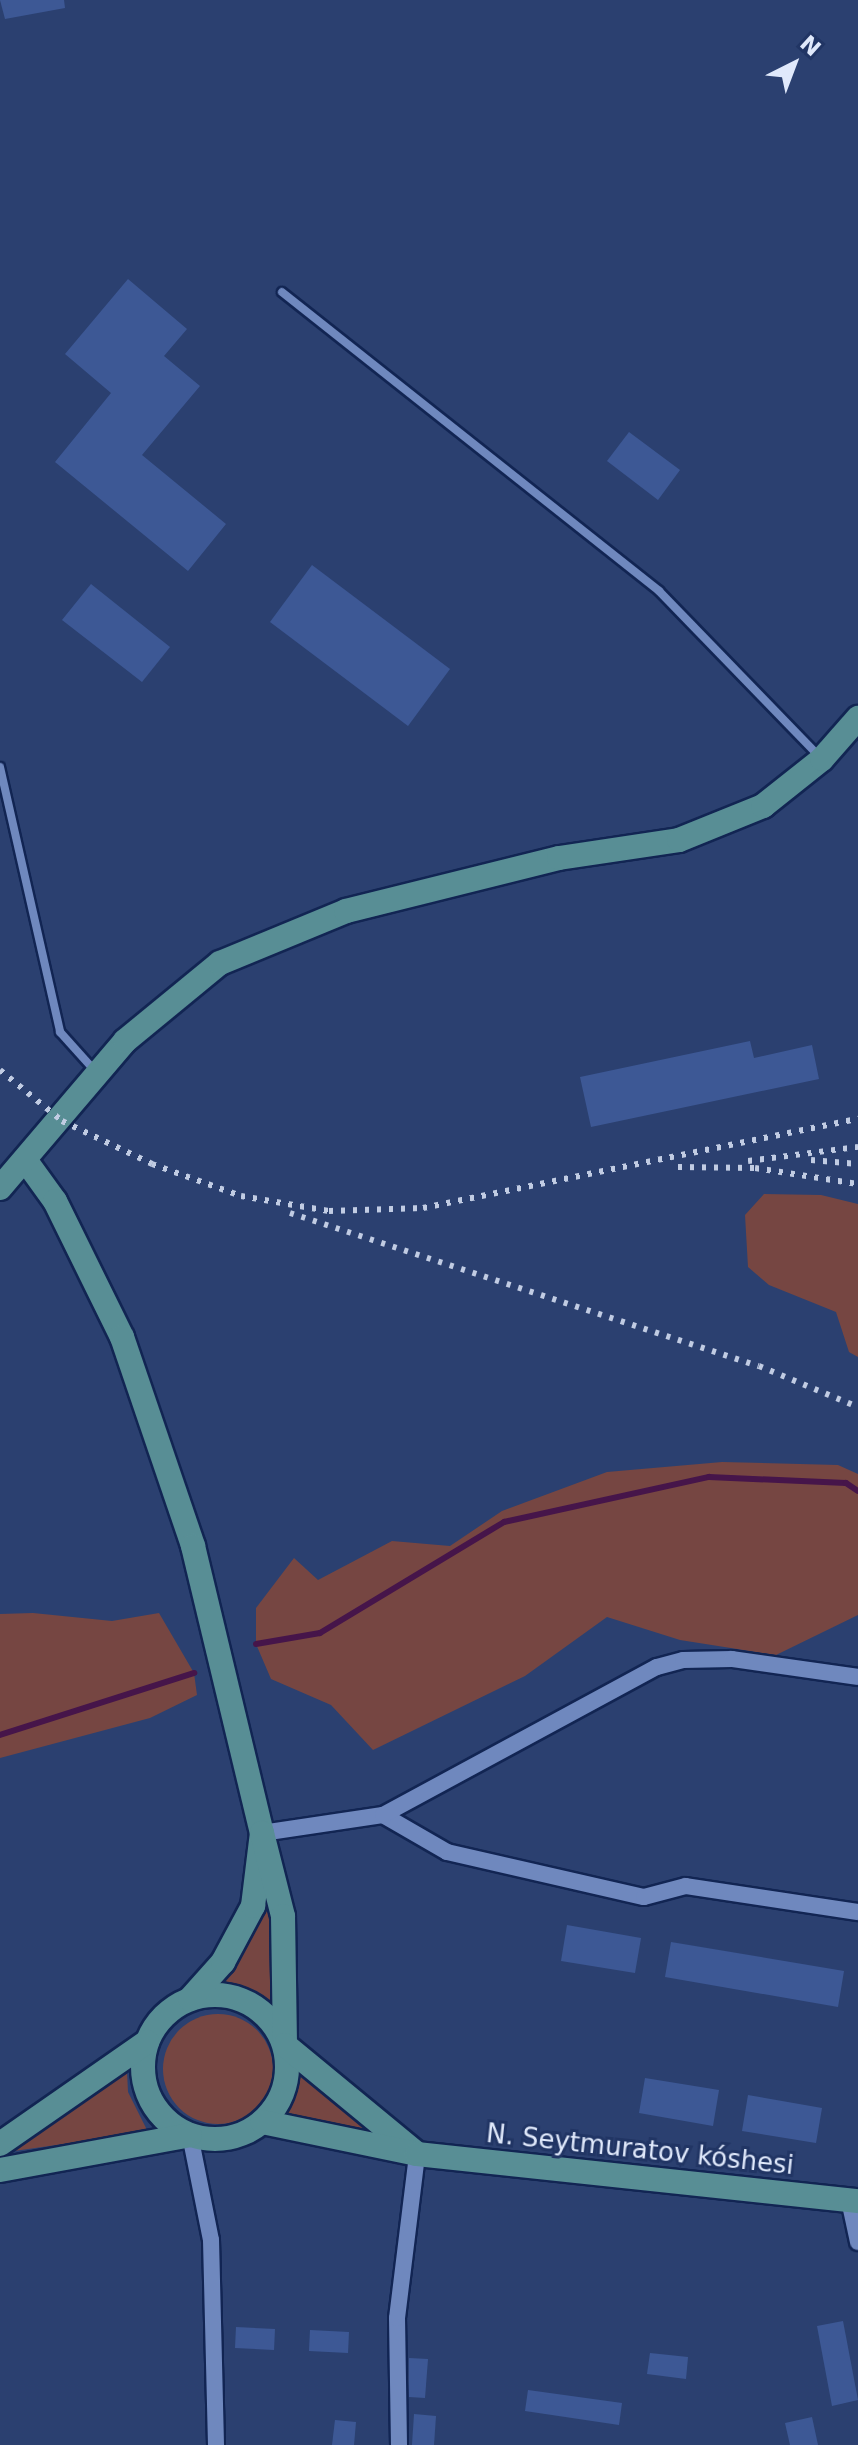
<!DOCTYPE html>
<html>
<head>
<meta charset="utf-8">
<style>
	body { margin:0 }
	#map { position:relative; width:858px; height:2445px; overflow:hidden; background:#2b4070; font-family:"DejaVu Sans",sans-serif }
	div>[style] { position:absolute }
	.green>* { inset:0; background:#764642 }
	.round { border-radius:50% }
	.stream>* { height:6px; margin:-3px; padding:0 3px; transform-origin:3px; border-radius:3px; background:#46154a }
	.building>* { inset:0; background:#3d5895 }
	.roads { filter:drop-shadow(2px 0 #122553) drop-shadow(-2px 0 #122553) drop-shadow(0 2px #122553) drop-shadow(0 -2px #122553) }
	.lane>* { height:8px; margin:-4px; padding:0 4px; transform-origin:4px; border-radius:4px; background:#6f88be }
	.street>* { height:16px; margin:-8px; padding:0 8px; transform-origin:8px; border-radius:8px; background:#6f88be }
	.secondary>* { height:24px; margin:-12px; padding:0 12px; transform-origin:12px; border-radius:12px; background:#588e95 }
	.secondary>.ring { margin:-12px; padding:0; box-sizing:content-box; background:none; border:24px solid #588e95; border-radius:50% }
	.rail>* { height:6px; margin-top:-3px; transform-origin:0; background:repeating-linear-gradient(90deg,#c1cce3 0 4px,transparent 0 12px) }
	span { translate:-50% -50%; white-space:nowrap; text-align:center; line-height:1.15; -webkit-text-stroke:6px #213564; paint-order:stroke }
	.street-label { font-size:26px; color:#e0e9fb }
	.north { position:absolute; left:754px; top:24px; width:80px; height:80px; -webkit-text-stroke:6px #213564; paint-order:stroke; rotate:42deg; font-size:22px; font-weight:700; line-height:32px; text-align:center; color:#e0e9fb }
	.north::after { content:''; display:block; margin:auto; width:28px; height:36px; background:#e0e9fb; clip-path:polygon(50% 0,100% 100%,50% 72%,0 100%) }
</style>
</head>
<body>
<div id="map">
	<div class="green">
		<i style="clip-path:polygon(764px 1194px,821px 1195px,858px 1204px,858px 1357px,849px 1352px,836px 1312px,769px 1285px,748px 1267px,745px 1215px)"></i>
		<i style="clip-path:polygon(722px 1462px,838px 1465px,858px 1474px,858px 1615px,776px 1655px,680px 1640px,607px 1617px,525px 1676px,373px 1750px,331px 1705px,271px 1679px,256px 1644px,256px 1608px,294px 1558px,318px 1580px,392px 1541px,450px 1546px,502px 1511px,607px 1472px)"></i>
		<i style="clip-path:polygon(33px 1613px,112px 1621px,159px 1613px,194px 1673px,197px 1695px,150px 1718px,0 1758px,0 1614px)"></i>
		<i style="clip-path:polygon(266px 1898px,273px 1937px,277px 2011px,255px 1993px,218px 1984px,248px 1943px)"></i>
		<i class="round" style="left:163px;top:2014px;width:110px;height:110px"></i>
		<i style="clip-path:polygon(296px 2065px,382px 2139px,276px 2118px)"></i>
		<i style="clip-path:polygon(127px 2071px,128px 2092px,148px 2132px,14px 2151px)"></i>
	</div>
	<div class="stream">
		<i style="left:256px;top:1644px;width:65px;rotate:-9.8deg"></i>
		<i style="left:320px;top:1633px;width:215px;rotate:-31.1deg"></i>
		<i style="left:504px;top:1522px;width:210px;rotate:-12.4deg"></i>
		<i style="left:709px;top:1477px;width:137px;rotate:2.5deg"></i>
		<i style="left:846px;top:1483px;width:14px;rotate:34deg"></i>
		<i style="left:0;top:1735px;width:204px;rotate:-17.7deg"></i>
	</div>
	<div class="building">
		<i style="clip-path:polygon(0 0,64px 0,65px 8px,5px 19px)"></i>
		<i style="clip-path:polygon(128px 279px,187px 329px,164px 356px,200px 386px,142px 455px,226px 524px,188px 571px,55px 462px,111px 393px,65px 354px)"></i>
		<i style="clip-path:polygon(629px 432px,680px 470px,658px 500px,607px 461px)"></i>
		<i style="clip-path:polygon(312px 565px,450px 669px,408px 726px,270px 622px)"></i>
		<i style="clip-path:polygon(91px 584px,170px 647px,142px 682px,62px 620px)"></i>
		<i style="clip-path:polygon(750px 1041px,754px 1058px,812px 1045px,819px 1079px,591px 1127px,580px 1077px)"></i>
		<i style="clip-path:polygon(567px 1925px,641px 1938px,635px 1973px,561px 1961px)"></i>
		<i style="clip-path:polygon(671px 1942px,844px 1971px,838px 2007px,665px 1977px)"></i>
		<i style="clip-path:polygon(645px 2078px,719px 2090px,713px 2126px,639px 2113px)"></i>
		<i style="clip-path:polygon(748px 2095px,822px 2108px,816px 2143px,742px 2131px)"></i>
		<i style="clip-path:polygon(843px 2321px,858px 2400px,832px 2406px,817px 2326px)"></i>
		<i style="clip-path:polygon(236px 2327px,275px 2329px,274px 2350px,235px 2348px)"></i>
		<i style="clip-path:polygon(310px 2330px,349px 2332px,348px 2353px,309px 2351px)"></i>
		<i style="clip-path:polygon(650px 2353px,688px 2357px,686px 2379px,647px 2374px)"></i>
		<i style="clip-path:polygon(409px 2358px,428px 2359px,425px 2398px,409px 2397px)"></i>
		<i style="clip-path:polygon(528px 2390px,622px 2403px,619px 2425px,525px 2411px)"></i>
		<i style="clip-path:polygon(414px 2414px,436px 2416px,434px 2445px,412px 2445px)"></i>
		<i style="clip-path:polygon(812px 2417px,818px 2445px,790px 2445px,785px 2423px)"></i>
		<i style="clip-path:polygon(335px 2420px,356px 2422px,354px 2445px,332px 2445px)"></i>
	</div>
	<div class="roads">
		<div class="lane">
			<i style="left:282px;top:292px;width:481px;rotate:38.4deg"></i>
			<i style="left:659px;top:591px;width:233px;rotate:45.9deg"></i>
			<i style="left:0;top:767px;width:272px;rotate:77.2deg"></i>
			<i style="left:60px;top:1032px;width:52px;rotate:48.1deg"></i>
		</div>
		<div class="street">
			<i style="left:383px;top:1815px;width:74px;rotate:30deg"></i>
			<i style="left:447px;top:1852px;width:202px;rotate:12.9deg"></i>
			<i style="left:644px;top:1897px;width:43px;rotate:-14.7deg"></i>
			<i style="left:686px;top:1886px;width:174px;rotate:8.6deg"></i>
			<i style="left:262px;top:1833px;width:122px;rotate:-8.5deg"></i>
			<i style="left:383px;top:1815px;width:311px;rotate:-28.4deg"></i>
			<i style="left:657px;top:1667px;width:27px;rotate:-15deg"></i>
			<i style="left:683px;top:1660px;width:49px;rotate:-1.2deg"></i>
			<i style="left:732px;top:1659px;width:127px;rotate:8.1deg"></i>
			<i style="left:190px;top:2135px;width:107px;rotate:78.7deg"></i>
			<i style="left:211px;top:2240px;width:205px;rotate:88.6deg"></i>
			<i style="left:849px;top:2200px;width:43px;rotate:77.9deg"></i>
			<i style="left:399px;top:2445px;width:127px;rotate:-90.9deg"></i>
			<i style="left:397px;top:2318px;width:165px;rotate:-83deg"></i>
		</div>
		<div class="secondary">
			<i style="left:26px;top:1161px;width:49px;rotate:54.1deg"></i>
			<i style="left:55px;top:1201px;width:152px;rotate:63.8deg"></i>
			<i style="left:122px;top:1337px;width:221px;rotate:71.2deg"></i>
			<i style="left:193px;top:1546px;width:295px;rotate:76.5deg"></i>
			<i style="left:0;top:1188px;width:193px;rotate:-49.6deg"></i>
			<i style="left:125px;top:1041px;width:123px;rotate:-39.4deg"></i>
			<i style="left:220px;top:963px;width:136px;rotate:-22.4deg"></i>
			<i style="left:346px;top:911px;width:219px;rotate:-14deg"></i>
			<i style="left:559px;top:858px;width:121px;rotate:-8.5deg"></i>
			<i style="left:679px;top:840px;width:91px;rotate:-22deg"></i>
			<i style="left:763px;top:806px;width:75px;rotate:-38.5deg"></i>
			<i style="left:822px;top:759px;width:55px;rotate:-48.7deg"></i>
			<i class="ring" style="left:143px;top:1995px;width:120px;height:120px"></i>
			<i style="left:190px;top:1999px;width:50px;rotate:-48.3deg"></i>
			<i style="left:223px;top:1962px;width:64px;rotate:-61.8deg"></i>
			<i style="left:253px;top:1906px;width:74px;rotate:-83deg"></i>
			<i style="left:262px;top:1833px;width:86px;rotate:75.8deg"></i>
			<i style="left:283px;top:1916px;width:129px;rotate:89.1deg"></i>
			<i style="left:285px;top:2045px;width:171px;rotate:39.5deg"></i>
			<i style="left:417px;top:2154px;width:158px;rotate:-168.3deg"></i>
			<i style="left:0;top:2144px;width:179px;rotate:-34.8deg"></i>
			<i style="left:417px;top:2154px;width:443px;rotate:6.1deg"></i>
			<i style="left:0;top:2170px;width:193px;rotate:-10.4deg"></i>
		</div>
	</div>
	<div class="rail">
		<i style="left:0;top:1070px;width:80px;rotate:39.4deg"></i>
		<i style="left:62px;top:1121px;width:100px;rotate:25.5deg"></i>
		<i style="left:152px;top:1164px;width:95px;rotate:19.8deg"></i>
		<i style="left:241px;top:1196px;width:89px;rotate:9.7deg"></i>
		<i style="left:329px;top:1211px;width:94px;rotate:-1.8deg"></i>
		<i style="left:423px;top:1208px;width:444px;rotate:-11.6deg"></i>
		<i style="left:811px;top:1160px;width:47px;rotate:4.9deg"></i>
		<i style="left:748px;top:1161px;width:111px;rotate:-7.3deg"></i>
		<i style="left:678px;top:1167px;width:77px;rotate:0.7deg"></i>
		<i style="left:755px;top:1168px;width:104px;rotate:8.8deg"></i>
		<i style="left:290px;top:1213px;width:493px;rotate:18.1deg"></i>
		<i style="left:759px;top:1366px;width:107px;rotate:22.5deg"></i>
	</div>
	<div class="street-label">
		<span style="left:640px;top:2150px;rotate:6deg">N. Seytmuratov kóshesi</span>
	</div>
	<div class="north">N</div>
</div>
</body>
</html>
